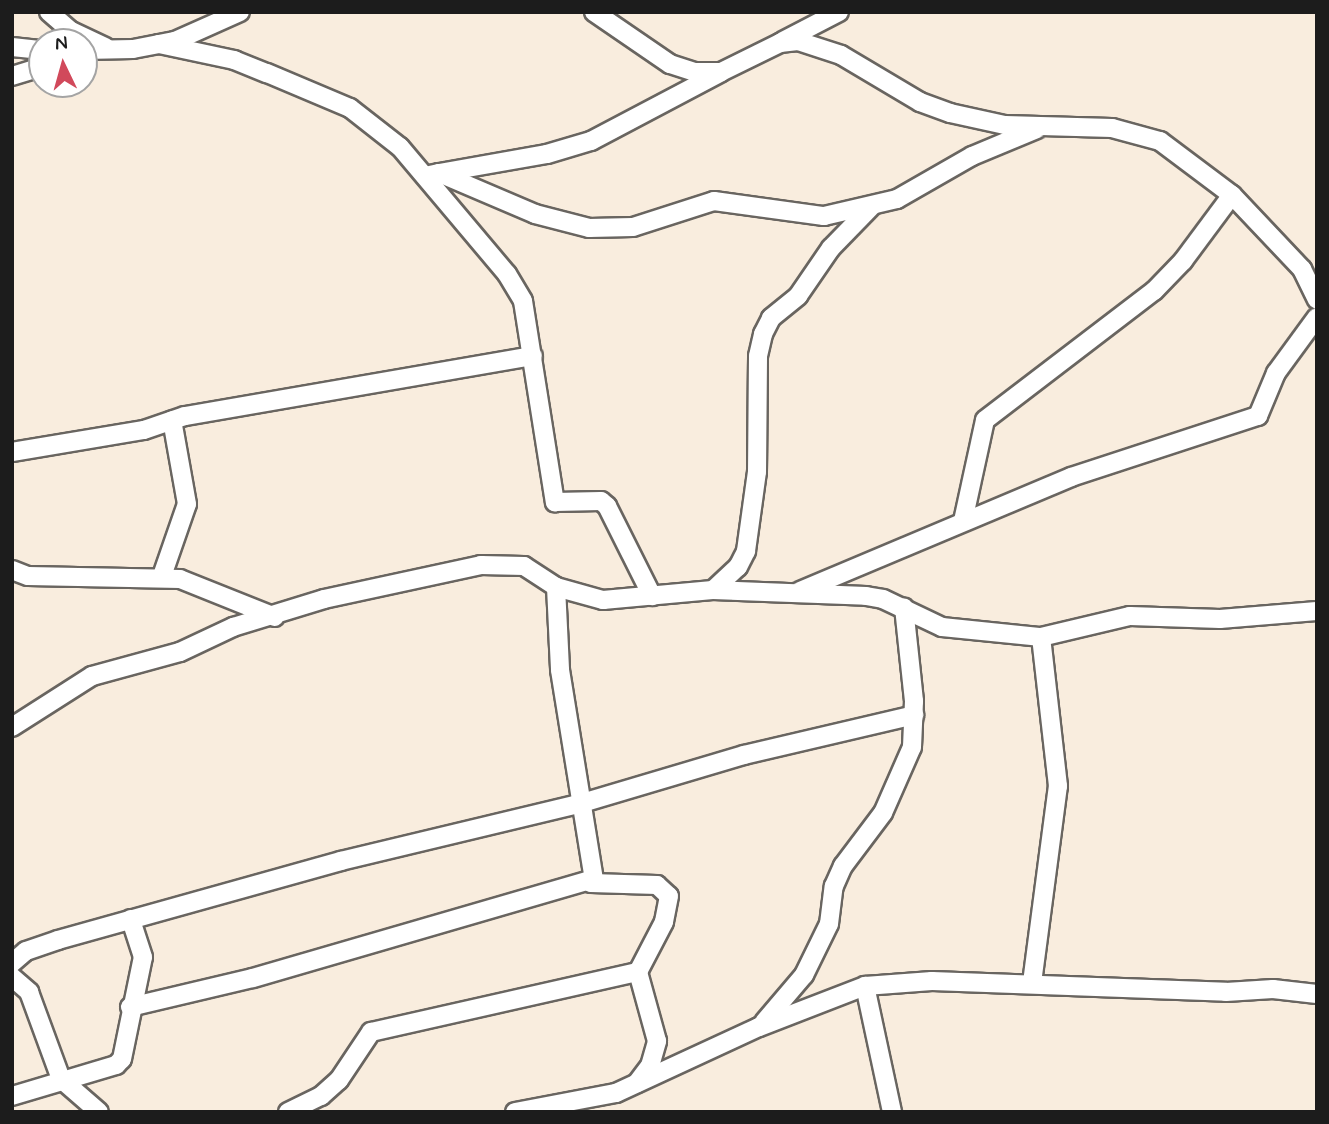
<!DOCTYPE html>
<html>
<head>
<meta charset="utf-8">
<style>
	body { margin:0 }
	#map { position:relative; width:1329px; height:1124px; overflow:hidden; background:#f9edde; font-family:Mynerve,sans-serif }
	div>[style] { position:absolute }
	.roads { filter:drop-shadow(2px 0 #696560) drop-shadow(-2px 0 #696560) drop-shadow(0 2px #696560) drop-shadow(0 -2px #696560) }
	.minor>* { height:18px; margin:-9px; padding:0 9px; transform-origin:9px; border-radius:9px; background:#fff }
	span { translate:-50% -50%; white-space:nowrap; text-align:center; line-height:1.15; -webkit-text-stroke:5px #fff; paint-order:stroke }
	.frame { position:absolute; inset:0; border:14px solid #1c1c1c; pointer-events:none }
	.north { position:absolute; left:28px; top:28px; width:70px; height:70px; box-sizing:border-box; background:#fff; border:2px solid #a4a4a4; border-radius:50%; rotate:355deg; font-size:19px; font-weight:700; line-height:28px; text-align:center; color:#1c1c1c }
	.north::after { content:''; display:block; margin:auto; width:24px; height:32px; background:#d1495b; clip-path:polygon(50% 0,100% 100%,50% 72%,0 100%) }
</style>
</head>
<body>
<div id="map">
	<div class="roads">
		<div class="minor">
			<i style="left:49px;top:12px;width:29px;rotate:41deg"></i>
			<i style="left:71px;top:31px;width:38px;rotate:25deg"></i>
			<i style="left:594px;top:12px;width:92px;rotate:34.4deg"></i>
			<i style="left:670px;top:64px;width:26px;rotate:18deg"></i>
			<i style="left:695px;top:72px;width:26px"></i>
			<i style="left:721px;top:72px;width:66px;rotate:-26.2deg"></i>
			<i style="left:780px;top:43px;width:18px;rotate:-6deg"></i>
			<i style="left:798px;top:41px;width:45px;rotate:18deg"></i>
			<i style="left:841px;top:55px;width:92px;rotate:30.7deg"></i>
			<i style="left:920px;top:102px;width:32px;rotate:20deg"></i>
			<i style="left:950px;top:113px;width:56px;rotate:12.3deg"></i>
			<i style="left:1005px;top:125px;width:107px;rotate:1.6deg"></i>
			<i style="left:1112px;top:128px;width:50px;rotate:15.2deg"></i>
			<i style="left:1160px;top:141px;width:90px;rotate:36.9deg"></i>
			<i style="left:1232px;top:195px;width:102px;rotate:46.6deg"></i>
			<i style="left:1302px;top:269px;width:34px;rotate:64deg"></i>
			<i style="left:783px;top:41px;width:63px;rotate:-27.4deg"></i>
			<i style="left:159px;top:44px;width:77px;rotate:12deg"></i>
			<i style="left:234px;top:60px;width:35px;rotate:22deg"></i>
			<i style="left:267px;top:73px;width:90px;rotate:22.9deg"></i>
			<i style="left:350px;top:108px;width:63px;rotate:38deg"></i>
			<i style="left:400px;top:147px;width:166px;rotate:49.9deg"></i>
			<i style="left:507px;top:274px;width:31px;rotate:59deg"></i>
			<i style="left:523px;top:301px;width:204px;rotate:81deg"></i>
			<i style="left:555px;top:502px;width:46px;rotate:-1.2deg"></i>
			<i style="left:601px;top:501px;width:8px;rotate:40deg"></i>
			<i style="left:607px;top:506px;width:101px;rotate:63.4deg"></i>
			<i style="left:12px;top:47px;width:30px;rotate:6deg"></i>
			<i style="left:84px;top:50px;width:49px;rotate:-1.2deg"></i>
			<i style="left:133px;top:49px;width:43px;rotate:-10.8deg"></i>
			<i style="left:175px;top:41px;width:71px;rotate:-24deg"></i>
			<i style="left:12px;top:76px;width:31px;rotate:-17deg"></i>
			<i style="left:439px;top:173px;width:110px;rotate:-10deg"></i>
			<i style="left:547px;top:154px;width:46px;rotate:-16.5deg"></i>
			<i style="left:591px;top:141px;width:146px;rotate:-27.8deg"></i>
			<i style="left:425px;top:176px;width:14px;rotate:-12deg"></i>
			<i style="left:439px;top:173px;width:104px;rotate:23.1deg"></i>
			<i style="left:535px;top:214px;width:56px;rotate:14.5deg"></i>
			<i style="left:589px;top:228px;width:44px;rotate:-1.3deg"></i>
			<i style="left:633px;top:227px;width:85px;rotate:-17.8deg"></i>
			<i style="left:714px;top:201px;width:111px;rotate:7.8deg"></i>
			<i style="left:824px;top:216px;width:75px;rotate:-13.1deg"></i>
			<i style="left:897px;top:199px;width:86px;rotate:-29.8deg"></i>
			<i style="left:972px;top:156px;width:70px;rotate:-22.6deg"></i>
			<i style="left:12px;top:452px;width:134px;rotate:-9.5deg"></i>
			<i style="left:144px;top:430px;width:43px;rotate:-18.9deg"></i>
			<i style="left:185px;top:416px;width:353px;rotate:-9.8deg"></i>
			<i style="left:963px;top:521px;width:103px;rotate:-77.7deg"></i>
			<i style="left:985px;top:420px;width:213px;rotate:-37.4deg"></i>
			<i style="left:1154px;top:291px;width:42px;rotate:-46deg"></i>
			<i style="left:1183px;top:261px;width:82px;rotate:-53.4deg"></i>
			<i style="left:12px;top:570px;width:17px;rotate:21deg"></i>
			<i style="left:28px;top:576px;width:152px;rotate:1.1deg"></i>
			<i style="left:180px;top:579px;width:102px;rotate:21.8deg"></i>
			<i style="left:162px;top:576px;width:76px;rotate:-70.9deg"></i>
			<i style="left:187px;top:504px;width:85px;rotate:-100.1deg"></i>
			<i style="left:556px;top:587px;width:83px;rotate:87.2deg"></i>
			<i style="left:560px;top:670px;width:212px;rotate:80.8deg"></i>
			<i style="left:594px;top:879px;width:5px;rotate:127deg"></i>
			<i style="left:591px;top:883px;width:66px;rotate:1.7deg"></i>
			<i style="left:657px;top:885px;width:16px;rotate:43deg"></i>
			<i style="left:669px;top:896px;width:26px;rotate:101deg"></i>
			<i style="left:664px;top:922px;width:56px;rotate:117.5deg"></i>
			<i style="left:713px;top:590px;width:34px;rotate:-43deg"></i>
			<i style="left:738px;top:567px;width:18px;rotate:-63deg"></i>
			<i style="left:746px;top:551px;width:80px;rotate:-82.1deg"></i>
			<i style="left:757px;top:472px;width:116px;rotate:-89.5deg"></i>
			<i style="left:758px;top:356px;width:23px;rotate:-77deg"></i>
			<i style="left:763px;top:334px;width:18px;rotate:-63deg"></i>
			<i style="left:771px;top:318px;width:35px;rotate:-39deg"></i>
			<i style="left:798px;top:296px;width:58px;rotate:-55.5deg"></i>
			<i style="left:831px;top:248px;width:59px;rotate:-45.7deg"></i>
			<i style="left:800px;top:591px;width:294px;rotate:-22.8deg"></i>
			<i style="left:1071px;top:477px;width:197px;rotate:-18.1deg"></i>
			<i style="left:1258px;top:416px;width:47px;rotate:-67.3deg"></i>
			<i style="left:1276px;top:373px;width:69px;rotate:-53.8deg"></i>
			<i style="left:12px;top:727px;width:95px;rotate:-32.5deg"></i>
			<i style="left:92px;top:676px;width:91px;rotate:-15.3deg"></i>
			<i style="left:180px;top:652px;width:59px;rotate:-25.3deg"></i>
			<i style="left:233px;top:627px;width:95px;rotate:-17.1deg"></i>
			<i style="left:324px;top:599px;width:161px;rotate:-12.2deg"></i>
			<i style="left:481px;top:565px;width:43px;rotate:1.3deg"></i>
			<i style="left:524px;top:566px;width:38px;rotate:33deg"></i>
			<i style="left:556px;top:587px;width:49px;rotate:15.5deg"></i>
			<i style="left:603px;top:600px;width:110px;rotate:-5.2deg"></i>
			<i style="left:713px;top:590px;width:153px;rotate:2.2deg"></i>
			<i style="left:866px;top:596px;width:17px;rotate:10deg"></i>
			<i style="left:883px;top:599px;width:65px;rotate:25.4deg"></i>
			<i style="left:942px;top:627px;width:100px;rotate:5.8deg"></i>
			<i style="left:1041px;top:637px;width:91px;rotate:-13.3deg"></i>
			<i style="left:1130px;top:616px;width:90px;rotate:1.9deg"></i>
			<i style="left:1220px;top:619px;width:97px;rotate:-4.7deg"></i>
			<i style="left:12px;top:963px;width:18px;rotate:-41deg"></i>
			<i style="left:26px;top:951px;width:34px;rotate:-19deg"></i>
			<i style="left:58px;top:940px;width:294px;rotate:-15.6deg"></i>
			<i style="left:341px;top:861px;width:248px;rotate:-13.5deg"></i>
			<i style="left:582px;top:803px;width:169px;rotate:-16.5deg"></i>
			<i style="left:744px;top:755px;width:175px;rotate:-13.2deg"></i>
			<i style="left:12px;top:977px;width:23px;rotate:41deg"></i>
			<i style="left:29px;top:992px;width:93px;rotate:69.8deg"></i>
			<i style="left:61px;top:1079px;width:50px;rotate:41deg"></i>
			<i style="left:1032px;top:983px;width:199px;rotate:-82.5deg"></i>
			<i style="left:1058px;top:786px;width:150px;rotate:-96.5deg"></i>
			<i style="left:865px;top:986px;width:129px;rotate:77.9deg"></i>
			<i style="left:130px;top:1007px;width:126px;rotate:-13.3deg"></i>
			<i style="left:253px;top:978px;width:355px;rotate:-16.2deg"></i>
			<i style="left:764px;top:1022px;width:62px;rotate:-49.6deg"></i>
			<i style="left:804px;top:975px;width:57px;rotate:-63.9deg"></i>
			<i style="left:829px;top:924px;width:38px;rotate:-83deg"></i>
			<i style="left:834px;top:886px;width:22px;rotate:-66deg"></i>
			<i style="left:843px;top:866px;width:66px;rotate:-53deg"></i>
			<i style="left:883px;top:813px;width:72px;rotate:-66.3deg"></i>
			<i style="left:912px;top:747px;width:46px;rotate:-87.5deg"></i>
			<i style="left:914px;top:701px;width:94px;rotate:-96.1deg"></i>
			<i style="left:637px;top:1083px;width:21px;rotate:-53deg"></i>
			<i style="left:650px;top:1066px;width:26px;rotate:-74deg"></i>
			<i style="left:657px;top:1041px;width:72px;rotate:-105.4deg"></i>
			<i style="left:12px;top:1096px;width:109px;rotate:-16.6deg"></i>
			<i style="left:116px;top:1065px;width:8px;rotate:-45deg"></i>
			<i style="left:122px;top:1059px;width:104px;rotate:-78.4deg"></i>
			<i style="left:143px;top:957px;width:40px;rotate:-108deg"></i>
			<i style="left:288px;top:1112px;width:37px;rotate:-26deg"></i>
			<i style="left:321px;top:1096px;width:24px;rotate:-42deg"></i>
			<i style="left:339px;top:1080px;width:58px;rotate:-56.3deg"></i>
			<i style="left:371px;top:1032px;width:274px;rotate:-12.7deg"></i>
			<i style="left:515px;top:1112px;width:103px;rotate:-10.7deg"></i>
			<i style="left:616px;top:1093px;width:157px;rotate:-24.8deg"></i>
			<i style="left:759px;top:1027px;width:114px;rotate:-21.1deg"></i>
			<i style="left:865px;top:986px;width:67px;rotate:-4.3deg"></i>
			<i style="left:932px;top:981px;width:294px;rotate:2.1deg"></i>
			<i style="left:1226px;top:992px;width:47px;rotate:-3.7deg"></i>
			<i style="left:1273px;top:989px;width:44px;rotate:6.5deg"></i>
		</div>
	</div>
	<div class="frame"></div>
	<div class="north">N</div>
</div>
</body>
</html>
